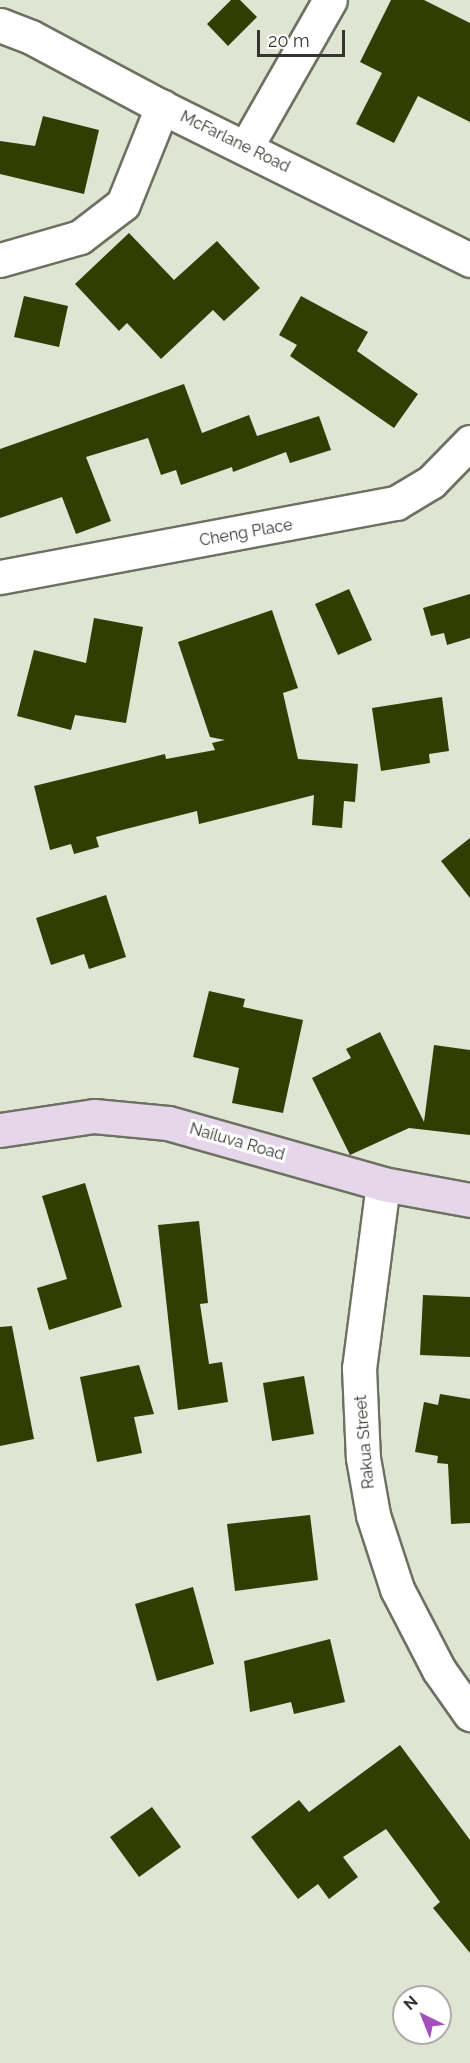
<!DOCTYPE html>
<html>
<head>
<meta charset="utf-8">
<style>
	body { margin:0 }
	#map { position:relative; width:470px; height:2063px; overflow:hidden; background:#dfe4d3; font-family:Raleway,sans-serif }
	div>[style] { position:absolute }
	.building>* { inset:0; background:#313e03 }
	.roads { filter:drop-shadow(2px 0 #6c7162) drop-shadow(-2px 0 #6c7162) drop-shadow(0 2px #6c7162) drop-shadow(0 -2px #6c7162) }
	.minor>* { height:33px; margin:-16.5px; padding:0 16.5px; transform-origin:16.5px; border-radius:16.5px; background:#fff }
	.secondary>* { height:33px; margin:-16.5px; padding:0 16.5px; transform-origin:16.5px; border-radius:16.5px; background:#e5d6e9 }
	span { translate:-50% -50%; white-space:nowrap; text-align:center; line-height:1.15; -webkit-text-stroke:6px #fff; paint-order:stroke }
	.street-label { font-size:16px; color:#33352e }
	.north { position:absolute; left:392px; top:1985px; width:60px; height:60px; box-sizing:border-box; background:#fff; border:2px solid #adaeab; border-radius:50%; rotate:317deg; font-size:16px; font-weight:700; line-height:24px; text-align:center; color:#33352e }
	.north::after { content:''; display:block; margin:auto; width:21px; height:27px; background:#a44fbe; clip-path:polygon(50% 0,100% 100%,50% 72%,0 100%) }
	.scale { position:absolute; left:257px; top:30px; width:88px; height:27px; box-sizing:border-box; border:3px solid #33352e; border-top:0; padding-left:8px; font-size:18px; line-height:21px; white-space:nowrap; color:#33352e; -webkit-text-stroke:4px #fff; paint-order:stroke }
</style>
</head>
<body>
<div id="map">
	<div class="building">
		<i style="clip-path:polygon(231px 0,240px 0,257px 17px,228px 46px,207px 24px)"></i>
		<i style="clip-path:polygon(391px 0,424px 0,470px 23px,470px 122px,418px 96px,394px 143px,356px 124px,382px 73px,360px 62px)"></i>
		<i style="clip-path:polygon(43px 116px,99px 130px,84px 194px,0 174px,0 141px,35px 146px)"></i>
		<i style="clip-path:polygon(129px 233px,174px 280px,217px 241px,260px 288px,224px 321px,213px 310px,161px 359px,127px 323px,119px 331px,75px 284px)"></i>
		<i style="clip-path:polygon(24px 296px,68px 306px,59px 347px,14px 337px)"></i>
		<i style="clip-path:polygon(301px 296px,368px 332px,357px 351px,418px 394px,394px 428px,290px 356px,297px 345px,279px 335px)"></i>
		<i style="clip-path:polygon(184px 384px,202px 433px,249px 415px,257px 436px,319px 416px,331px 450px,290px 463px,286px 452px,233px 472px,232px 467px,181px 485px,176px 470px,161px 475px,148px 438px,86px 457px,111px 521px,76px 534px,62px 497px,0 518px,0 449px)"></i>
		<i style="clip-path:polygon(349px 589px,372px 640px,338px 655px,315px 604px)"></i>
		<i style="clip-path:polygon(470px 594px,470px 638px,447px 645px,444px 633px,431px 636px,423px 608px)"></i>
		<i style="clip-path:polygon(272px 610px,298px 688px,283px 693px,298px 759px,358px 764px,355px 802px,344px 801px,342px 828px,312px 825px,314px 795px,199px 824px,197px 811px,122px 830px,96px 837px,99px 847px,74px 854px,71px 844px,50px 850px,34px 786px,165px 754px,166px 759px,215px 750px,212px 743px,225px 740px,210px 737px,178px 642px)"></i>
		<i style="clip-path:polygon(94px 618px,143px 627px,126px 723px,75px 715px,71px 730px,17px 716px,34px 650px,86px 663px)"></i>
		<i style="clip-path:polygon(442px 697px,449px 751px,429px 754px,430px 763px,381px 771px,372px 708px)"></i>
		<i style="clip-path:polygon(470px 838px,470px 898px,441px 861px)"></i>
		<i style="clip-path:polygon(106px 895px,126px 957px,89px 969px,84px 954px,51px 965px,36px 918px)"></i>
		<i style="clip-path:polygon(209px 991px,245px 999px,243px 1007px,303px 1020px,283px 1113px,232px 1103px,239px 1068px,193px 1057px)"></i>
		<i style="clip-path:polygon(380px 1032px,424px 1122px,434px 1045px,470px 1050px,470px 1135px,409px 1128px,350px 1155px,312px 1078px,351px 1058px,346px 1049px)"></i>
		<i style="clip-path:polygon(85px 1183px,122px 1307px,49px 1330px,37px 1288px,67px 1279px,42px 1196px)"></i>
		<i style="clip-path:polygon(199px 1221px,208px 1303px,200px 1304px,209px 1364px,222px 1362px,228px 1402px,178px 1410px,158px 1225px)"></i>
		<i style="clip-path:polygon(423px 1295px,470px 1297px,470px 1357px,420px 1355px)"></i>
		<i style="clip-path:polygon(12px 1326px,34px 1439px,0 1446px,0 1327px)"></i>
		<i style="clip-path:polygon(139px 1365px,154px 1414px,134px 1417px,142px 1453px,97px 1462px,80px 1377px)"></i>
		<i style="clip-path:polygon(304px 1376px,314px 1434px,272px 1441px,263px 1383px)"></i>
		<i style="clip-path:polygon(440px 1394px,470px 1399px,470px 1523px,451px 1524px,448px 1464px,437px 1463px,438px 1456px,415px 1452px,424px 1402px,438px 1405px)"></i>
		<i style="clip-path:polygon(310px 1515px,318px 1580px,235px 1591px,227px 1524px)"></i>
		<i style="clip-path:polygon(193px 1587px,214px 1664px,157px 1681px,135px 1604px)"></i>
		<i style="clip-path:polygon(330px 1639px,345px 1702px,294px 1714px,291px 1702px,250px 1712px,244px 1661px)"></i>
		<i style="clip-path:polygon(400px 1745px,470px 1840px,470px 1953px,433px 1908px,440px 1902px,386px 1829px,343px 1857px,358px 1877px,329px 1899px,318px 1884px,298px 1899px,251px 1837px,299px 1800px,309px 1812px)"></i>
		<i style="clip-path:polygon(152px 1807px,181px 1847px,139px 1877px,110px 1837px)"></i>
	</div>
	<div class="roads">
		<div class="minor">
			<i style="left:0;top:25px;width:33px;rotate:21deg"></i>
			<i style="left:31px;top:37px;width:149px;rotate:28.1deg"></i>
			<i style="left:162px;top:107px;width:344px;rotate:26.4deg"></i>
			<i style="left:246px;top:147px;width:169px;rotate:-60.3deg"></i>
			<i style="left:0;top:260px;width:83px;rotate:-16deg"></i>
			<i style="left:80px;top:237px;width:54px;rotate:-37.5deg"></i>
			<i style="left:123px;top:204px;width:105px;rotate:-68.1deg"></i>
			<i style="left:0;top:577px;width:403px;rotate:-10.6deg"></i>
			<i style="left:396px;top:503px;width:41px;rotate:-31deg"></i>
			<i style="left:431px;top:482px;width:56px;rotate:-45.7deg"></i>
			<i style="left:383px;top:1184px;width:186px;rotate:97.4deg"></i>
			<i style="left:359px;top:1368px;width:90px;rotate:87.5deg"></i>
			<i style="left:363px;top:1458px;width:58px;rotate:80deg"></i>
			<i style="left:373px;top:1515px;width:78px;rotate:72deg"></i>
			<i style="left:397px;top:1589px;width:91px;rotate:62.6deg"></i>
			<i style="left:439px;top:1670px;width:54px;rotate:54.8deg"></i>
		</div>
		<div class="secondary">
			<i style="left:0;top:1130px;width:95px;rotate:-8.5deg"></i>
			<i style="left:94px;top:1116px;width:74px;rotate:5.4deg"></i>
			<i style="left:168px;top:1123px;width:223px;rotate:15.8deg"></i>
			<i style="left:383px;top:1184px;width:88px;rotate:10.4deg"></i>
		</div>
	</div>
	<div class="street-label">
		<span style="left:235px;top:142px;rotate:26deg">McFarlane Road</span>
		<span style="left:246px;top:533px;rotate:-10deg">Cheng Place</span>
		<span style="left:237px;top:1142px;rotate:16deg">Nailuva Road</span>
		<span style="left:365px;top:1442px;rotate:-95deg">Rakua Street</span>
	</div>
	<div class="north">N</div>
	<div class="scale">20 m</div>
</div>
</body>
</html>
